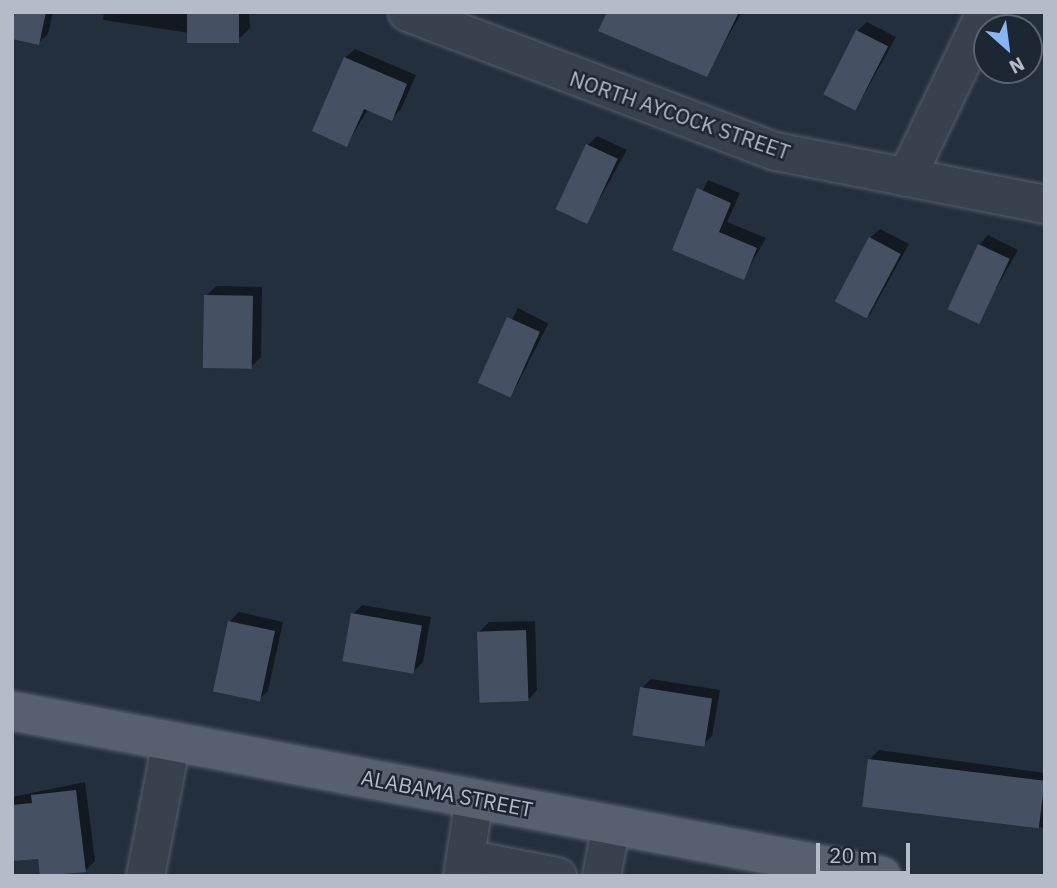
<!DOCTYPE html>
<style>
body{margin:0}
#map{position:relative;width:1057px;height:888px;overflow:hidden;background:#242f3e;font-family:"IBM Plex Sans",sans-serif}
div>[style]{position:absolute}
.shadow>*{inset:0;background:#0007;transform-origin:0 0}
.building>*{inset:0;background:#455162;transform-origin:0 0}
.roads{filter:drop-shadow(0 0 2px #565f6c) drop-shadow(0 0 2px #565f6c)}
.minor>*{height:37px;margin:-18.5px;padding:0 18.5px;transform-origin:18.5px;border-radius:18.5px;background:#38414e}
.major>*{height:38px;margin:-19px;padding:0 19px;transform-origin:19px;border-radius:19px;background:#56606e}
span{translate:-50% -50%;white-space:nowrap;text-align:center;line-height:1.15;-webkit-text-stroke:5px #1d2633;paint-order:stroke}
.street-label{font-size:21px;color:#b4bcc9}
.frame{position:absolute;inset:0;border:14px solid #b4bcc9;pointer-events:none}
.north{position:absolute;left:973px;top:14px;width:70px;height:70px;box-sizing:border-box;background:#1d2633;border:2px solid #59626f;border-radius:50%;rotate:152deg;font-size:19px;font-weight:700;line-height:28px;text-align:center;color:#b4bcc9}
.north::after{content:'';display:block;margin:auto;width:24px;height:32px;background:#8ab4f8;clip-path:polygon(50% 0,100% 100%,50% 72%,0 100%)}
.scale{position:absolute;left:816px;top:843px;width:94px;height:32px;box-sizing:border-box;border:4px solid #b4bcc9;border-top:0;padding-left:9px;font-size:21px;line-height:24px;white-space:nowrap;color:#b4bcc9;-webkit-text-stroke:5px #1d2633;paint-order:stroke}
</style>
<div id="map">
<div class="shadow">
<div style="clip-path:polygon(12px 12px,53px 12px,48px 34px,38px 43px)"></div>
<div style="clip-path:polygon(104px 12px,249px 12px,250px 28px,241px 37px,190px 33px,103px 20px)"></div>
<div style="clip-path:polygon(609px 12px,742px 12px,706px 75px)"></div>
<div style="clip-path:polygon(867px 22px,896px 37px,856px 109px,857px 31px)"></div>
<div style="clip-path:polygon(355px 49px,416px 75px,401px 109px,391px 119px,368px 109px,347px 145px,345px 58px)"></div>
<div style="clip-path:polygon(597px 136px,627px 150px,586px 223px,588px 145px)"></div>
<div style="clip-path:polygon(708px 180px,740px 193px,727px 222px,766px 238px,743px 278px,674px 249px)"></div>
<div style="clip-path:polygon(880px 229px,909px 244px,869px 316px,870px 238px)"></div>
<div style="clip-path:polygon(988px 235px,1018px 250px,977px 322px,979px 245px)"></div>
<div style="clip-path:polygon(216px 286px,262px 287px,261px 357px,252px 366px,206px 296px)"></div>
<div style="left:518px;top:308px;width:34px;height:82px;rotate:27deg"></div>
<div style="clip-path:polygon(362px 605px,431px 617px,423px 662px,414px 671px,353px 614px)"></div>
<div style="clip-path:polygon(239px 612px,283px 622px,268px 691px,258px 700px,229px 622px)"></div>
<div style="clip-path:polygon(535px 621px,537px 690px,528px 700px,479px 632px,489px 622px)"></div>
<div style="clip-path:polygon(651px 679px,720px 690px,712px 736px,703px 745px,642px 688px)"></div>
<div style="clip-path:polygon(879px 750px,1045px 773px,1045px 829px,870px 759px)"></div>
<div style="clip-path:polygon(85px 782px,95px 861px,85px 871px,42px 876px,40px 857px,12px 859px,12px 797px)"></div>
</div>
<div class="building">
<div style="clip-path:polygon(12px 12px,46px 12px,39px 45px,12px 39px)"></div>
<div style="left:187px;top:12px;width:52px;height:31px"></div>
<div style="clip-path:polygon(607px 12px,739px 12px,707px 77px,598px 31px)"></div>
<div style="left:856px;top:30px;width:36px;height:72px;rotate:27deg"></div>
<div style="clip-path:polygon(344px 57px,407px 84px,392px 121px,364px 109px,347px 147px,312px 131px)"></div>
<div style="left:586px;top:144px;width:35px;height:72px;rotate:25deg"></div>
<div style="clip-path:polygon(697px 188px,731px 203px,719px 232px,757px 248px,744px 280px,672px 250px)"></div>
<div style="left:869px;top:237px;width:36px;height:73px;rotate:28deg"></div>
<div style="left:978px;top:244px;width:35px;height:72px;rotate:25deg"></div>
<div style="left:204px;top:295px;width:49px;height:73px;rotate:1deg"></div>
<div style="left:507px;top:317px;width:36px;height:72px;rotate:24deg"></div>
<div style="left:351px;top:613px;width:72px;height:49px;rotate:10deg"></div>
<div style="left:228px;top:621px;width:48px;height:72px;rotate:12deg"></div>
<div style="left:526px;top:630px;width:71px;height:49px;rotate:88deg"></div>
<div style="left:640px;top:687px;width:73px;height:49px;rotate:9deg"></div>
<div style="left:868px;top:759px;width:178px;height:48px;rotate:7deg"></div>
<div style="clip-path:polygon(76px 790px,86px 872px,40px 876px,38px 859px,12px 861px,12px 805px,32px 803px,31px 795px)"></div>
</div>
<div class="roads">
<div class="minor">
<div style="left:407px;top:12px;width:393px;rotate:20.7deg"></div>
<div style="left:775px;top:151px;width:275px;rotate:11.1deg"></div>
<div style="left:906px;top:177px;width:183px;rotate:-64.4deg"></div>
<div style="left:465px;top:858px;width:94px;rotate:11.1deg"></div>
<div style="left:145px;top:876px;width:137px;rotate:-79.1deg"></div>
<div style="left:462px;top:876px;width:79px;rotate:-81.3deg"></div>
<div style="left:601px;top:876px;width:53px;rotate:-79.1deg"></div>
</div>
<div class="major">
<div style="left:12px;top:711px;width:885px;rotate:10.75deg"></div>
</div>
</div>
<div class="street-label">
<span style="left:680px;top:115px;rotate:19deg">NORTH AYCOCK STREET</span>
<span style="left:447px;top:793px;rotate:11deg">ALABAMA STREET</span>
</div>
<div class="frame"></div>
<div class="north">N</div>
<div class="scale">20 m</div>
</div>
